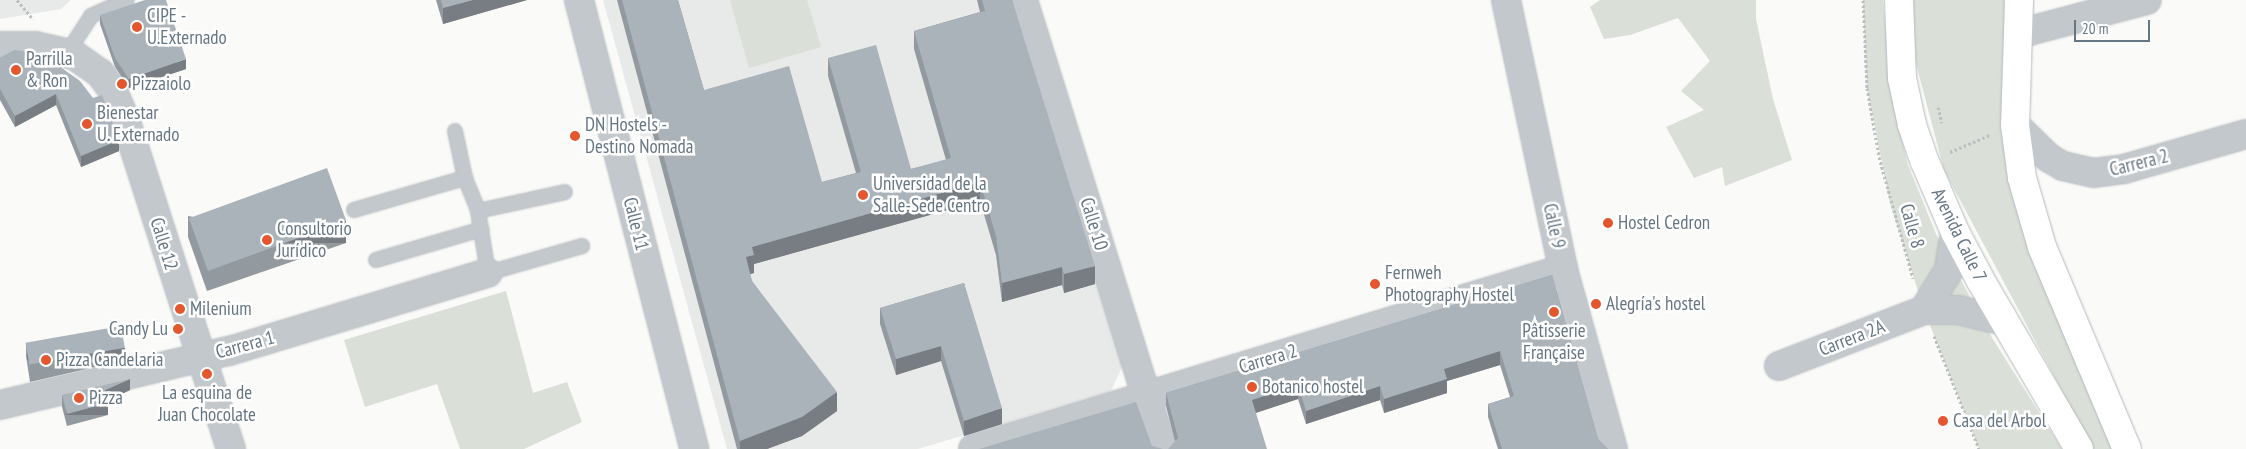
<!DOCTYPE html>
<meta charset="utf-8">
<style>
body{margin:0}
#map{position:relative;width:2246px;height:449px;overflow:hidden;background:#fafaf8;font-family:"PT Sans Narrow",sans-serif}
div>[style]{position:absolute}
.built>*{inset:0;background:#e8e9e9}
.green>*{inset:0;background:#dadfd7}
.path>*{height:3px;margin-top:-1.5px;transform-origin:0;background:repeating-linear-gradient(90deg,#bbbfc2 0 2.5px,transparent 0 5px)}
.roads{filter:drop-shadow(0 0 1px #b3babf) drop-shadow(0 0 1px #b3babf)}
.lane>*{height:14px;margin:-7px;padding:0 7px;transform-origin:7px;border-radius:7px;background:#c3c8cc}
.street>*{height:28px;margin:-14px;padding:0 14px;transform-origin:14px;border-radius:14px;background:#c3c8cc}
.secondary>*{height:28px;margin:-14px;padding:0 14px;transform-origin:14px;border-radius:14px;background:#fff}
.wall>*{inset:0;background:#929a9f}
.shaded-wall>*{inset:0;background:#777d82;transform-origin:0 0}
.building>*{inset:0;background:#aab3b9;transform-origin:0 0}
.dots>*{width:14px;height:14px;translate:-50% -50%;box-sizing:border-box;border:2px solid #fff;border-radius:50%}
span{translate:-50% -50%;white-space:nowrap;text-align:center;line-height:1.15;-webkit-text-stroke:5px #fff;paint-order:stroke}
.poi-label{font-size:19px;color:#657683}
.left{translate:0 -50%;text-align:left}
.right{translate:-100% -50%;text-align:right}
.street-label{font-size:19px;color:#657683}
.scale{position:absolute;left:2074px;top:20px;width:76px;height:22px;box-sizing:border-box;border:2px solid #657683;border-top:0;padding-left:6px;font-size:15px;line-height:18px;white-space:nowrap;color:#657683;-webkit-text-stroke:4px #fff;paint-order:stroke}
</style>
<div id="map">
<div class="built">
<div style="clip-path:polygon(0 0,71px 0,61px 9px,0 19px)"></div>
<div style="clip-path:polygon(603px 0,1013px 0,1095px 284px,1123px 365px,1111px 391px,918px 449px,727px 449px)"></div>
</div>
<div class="green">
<div style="clip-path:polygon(730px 0,807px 0,821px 47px,749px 68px)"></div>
<div style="clip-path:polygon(1600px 0,1756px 0,1756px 19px,1773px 99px,1792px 160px,1725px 186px,1722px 167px,1694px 178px,1666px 127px,1704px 110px,1681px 91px,1710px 61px,1678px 18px,1630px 35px,1604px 39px,1590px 7px)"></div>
<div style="clip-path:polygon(1863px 0,1883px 0,1892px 97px,1908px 165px,1936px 234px,1991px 336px,2062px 449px,1979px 449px,1924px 310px,1890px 203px,1867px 88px)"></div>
<div style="clip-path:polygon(1912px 0,2008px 0,2005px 111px,2114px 449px,2088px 449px,2071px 408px,1944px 170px,1914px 56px)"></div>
<div style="clip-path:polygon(506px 291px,533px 393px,567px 382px,582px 422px,524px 449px,460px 449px,437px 384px,365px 407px,344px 340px)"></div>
</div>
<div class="path">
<div style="left:17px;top:0;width:25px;rotate:50deg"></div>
<div style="left:1863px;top:0;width:88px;rotate:87.4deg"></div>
<div style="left:1867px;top:88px;width:70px;rotate:80.1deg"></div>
<div style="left:1879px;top:157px;width:126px;rotate:74.3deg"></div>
<div style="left:1938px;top:107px;width:16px;rotate:76deg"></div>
<div style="left:1950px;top:152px;width:43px;rotate:-23deg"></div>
<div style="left:1934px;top:336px;width:122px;rotate:68.3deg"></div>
</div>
<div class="roads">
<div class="lane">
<div style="left:74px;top:55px;width:11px;rotate:-95deg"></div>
<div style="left:73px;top:44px;width:33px;rotate:-57deg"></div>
<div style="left:91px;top:16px;width:39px;rotate:-24deg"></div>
<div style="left:455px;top:131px;width:48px;rotate:78deg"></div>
<div style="left:465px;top:178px;width:35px;rotate:68deg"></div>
<div style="left:478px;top:211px;width:63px;rotate:80.8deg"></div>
<div style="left:488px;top:273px;width:98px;rotate:-16deg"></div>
<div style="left:354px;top:210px;width:116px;rotate:-16.1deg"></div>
<div style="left:478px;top:211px;width:89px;rotate:-12.3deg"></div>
<div style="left:376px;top:260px;width:110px;rotate:-16.3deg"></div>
</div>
<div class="street">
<div style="left:579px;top:0;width:463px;rotate:75.6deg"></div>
<div style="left:1023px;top:0;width:470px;rotate:72.7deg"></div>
<div style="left:1506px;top:0;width:275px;rotate:78deg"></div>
<div style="left:1563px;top:269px;width:187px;rotate:74.5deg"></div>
<div style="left:2018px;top:34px;width:133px;rotate:-14.8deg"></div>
<div style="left:0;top:46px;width:35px"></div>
<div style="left:35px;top:46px;width:40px;rotate:13deg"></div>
<div style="left:74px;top:55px;width:32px;rotate:35deg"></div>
<div style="left:100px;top:73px;width:22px;rotate:54deg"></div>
<div style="left:113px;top:91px;width:34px;rotate:67deg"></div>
<div style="left:126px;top:122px;width:343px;rotate:72.2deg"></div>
<div style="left:2015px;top:125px;width:47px;rotate:44.1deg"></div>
<div style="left:2049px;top:158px;width:16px;rotate:30deg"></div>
<div style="left:2063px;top:166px;width:31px;rotate:13deg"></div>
<div style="left:2093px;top:173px;width:31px;rotate:-7deg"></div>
<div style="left:2124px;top:169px;width:127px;rotate:-16deg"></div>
<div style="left:1924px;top:310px;width:47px;rotate:-58deg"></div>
<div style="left:1949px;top:270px;width:38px;rotate:-81deg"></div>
<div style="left:1779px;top:366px;width:155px;rotate:-21.1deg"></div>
<div style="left:1924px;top:310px;width:34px"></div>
<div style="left:1958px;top:310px;width:47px;rotate:13.4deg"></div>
<div style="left:0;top:405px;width:235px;rotate:-13.3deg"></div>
<div style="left:229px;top:351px;width:270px;rotate:-16.8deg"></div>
<div style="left:973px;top:449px;width:617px;rotate:-16.97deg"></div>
</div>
<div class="secondary">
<div style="left:1899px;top:0;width:78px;rotate:87.8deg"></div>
<div style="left:1902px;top:78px;width:48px;rotate:78deg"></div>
<div style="left:1912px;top:125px;width:39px;rotate:71deg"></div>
<div style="left:1925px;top:162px;width:76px;rotate:66.8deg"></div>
<div style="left:1955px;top:232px;width:55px;rotate:62deg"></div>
<div style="left:1981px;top:281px;width:194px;rotate:59.7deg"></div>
<div style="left:2019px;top:0;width:125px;rotate:91.8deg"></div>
<div style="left:2015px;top:125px;width:53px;rotate:82.5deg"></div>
<div style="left:2022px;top:178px;width:72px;rotate:73.8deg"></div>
<div style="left:2042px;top:247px;width:219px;rotate:67.2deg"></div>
</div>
</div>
<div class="wall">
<div style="clip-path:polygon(436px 0,527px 0,443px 24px)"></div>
<div style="clip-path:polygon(617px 0,678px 0,704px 90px,822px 182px,856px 173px,828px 76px,828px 58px,911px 169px,946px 160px,914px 49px,914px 31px,980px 12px,977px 0,1012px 0,1095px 284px,1064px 293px,1062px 285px,1002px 302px,996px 255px,980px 201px,754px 264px,754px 273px,750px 274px,752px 281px,837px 411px,802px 436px,767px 449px,737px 449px)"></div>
<div style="clip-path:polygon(100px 15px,186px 69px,129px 88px,115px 67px,100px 24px)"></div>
<div style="clip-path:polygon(15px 50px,119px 151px,81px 167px,56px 105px,15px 127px,0 100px,0 58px)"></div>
<div style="clip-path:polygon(188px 216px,346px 243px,207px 291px,188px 237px)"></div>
<div style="clip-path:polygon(1552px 275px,1598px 439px,1608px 449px,1498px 449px,1488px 417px,1488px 404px,1510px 397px,1500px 365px,1447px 381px,1447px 393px,1384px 413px,1380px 400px,1306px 424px,1298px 399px,1256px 413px,1175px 441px,1166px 406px,1166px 393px)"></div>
<div style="clip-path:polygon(964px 283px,1002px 424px,964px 436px,941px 361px,896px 375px,880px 324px,880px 308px)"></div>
<div style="clip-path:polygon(26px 345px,125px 360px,30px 382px,26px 356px)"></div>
<div style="clip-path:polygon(130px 390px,107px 401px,108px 415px,67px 426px,62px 407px,62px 395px)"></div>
</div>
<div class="shaded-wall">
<div style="clip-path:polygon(473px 0,527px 0,443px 24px,443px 8px)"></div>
<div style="clip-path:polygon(186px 59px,186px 69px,129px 88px,129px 79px)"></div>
<div style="clip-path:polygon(56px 94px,56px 105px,15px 127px,15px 116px)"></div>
<div style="clip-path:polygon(119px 140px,119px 151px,81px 167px,81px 156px)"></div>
<div style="clip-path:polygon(980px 182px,980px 201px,754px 264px,754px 273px,746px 275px,746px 257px,752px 247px)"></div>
<div style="left:346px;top:221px;width:22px;height:147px;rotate:90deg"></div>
<div style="clip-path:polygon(1095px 266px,1095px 284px,1064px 293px,1064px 274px)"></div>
<div style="clip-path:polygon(1062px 267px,1062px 285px,1002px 302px,1002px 283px)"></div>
<div style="clip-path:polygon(941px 346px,941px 361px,896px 375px,896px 359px)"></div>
<div style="left:125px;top:348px;width:12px;height:98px;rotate:90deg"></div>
<div style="clip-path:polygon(1500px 351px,1500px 365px,1447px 381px,1447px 393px,1384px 413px,1384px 399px,1444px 369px)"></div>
<div style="clip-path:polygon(130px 379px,130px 390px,105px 402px,105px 390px)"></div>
<div style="clip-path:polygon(1298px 385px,1298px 399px,1252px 414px,1252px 400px)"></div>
<div style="clip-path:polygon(1380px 386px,1380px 400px,1306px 424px,1306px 411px)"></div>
<div style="clip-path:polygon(837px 392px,837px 411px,802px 436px,767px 449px,740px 449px,740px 441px)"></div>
<div style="left:108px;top:403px;width:12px;height:42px;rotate:90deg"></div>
<div style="clip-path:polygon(1002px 408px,1002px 424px,964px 436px,964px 421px)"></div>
</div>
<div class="building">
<div style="clip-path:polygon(145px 0,166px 0,186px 59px,129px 79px,115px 58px,100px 15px)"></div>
<div style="clip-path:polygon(441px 0,473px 0,443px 8px)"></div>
<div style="clip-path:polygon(622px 0,678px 0,704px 90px,789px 66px,822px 182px,861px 172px,828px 58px,876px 45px,911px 169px,951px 158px,914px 31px,985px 11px,982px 0,1012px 0,1095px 266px,1064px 274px,1062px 267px,1002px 283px,996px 236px,980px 182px,752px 247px,754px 255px,746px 257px,752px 281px,837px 392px,802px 417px,740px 441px)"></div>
<div style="clip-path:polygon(15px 50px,42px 54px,80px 81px,93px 98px,102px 95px,119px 140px,81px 156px,56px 94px,15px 116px,0 89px,0 58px)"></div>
<div style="left:327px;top:168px;width:56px;height:147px;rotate:70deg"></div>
<div style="clip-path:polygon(1552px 275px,1598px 439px,1608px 449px,1502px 449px,1488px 404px,1514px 396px,1500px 351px,1444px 369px,1447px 379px,1384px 399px,1380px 386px,1306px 411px,1298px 385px,1252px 400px,1267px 449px,1168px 449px,1178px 438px,1166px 393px)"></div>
<div style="clip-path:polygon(964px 283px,1002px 408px,964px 421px,941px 346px,896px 359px,880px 308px)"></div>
<div style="left:121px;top:326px;width:22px;height:97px;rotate:80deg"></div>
<div style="clip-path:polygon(130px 379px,105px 390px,108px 403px,67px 414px,62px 395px)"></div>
<div style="clip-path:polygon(1136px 402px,1152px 446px,1163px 449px,979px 449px)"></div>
</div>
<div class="dots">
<div style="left:137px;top:27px;background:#e4572e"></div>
<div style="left:16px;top:70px;background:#e4572e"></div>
<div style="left:122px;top:84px;background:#e4572e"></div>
<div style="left:87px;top:124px;background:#e4572e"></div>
<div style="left:575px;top:136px;background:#e4572e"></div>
<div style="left:863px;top:195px;background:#e4572e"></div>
<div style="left:1608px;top:223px;background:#e4572e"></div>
<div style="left:267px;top:240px;background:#e4572e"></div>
<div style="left:1375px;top:284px;background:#e4572e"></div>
<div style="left:1596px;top:304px;background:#e4572e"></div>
<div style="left:180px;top:309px;background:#e4572e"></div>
<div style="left:1554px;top:312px;background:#e4572e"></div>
<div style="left:178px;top:329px;background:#e4572e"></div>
<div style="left:46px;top:360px;background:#e4572e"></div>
<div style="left:207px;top:374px;background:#e4572e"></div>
<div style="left:1252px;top:387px;background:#e4572e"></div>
<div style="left:79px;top:398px;background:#e4572e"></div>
<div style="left:1943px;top:421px;background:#e4572e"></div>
</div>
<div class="poi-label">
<span class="left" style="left:147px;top:27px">CIPE -<br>U.Externado</span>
<span class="left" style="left:26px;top:70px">Parrilla<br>&amp; Ron</span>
<span class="left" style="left:132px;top:84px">Pizzaiolo</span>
<span class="left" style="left:97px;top:124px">Bienestar<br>U. Externado</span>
<span class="left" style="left:585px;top:136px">DN Hostels -<br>Destino Nomada</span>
<span class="left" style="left:873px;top:195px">Universidad de la<br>Salle-Sede Centro</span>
<span class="left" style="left:1618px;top:223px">Hostel Cedron</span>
<span class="left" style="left:277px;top:240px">Consultorio<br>Jurídico</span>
<span class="left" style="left:1385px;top:284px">Fernweh<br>Photography Hostel</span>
<span class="left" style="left:1606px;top:304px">Alegría's hostel</span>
<span class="left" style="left:190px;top:309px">Milenium</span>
<span class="right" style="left:168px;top:329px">Candy Lu</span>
<span style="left:1554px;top:342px">Pâtisserie<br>Française</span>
<span class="left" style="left:56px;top:360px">Pizza Candelaria</span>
<span class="left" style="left:1262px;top:387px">Botanico hostel</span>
<span style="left:207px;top:404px">La esquina de<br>Juan Chocolate</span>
<span class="left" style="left:89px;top:398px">Pizza</span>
<span class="left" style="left:1953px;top:421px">Casa del Arbol</span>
</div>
<div class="street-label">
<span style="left:2139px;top:163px;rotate:-14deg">Carrera 2</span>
<span style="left:636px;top:224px;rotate:76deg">Calle 11</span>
<span style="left:1094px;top:224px;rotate:73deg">Calle 10</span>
<span style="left:1554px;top:226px;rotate:78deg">Calle 9</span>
<span style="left:1912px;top:226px;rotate:74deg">Calle 8</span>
<span style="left:1959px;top:235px;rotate:64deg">Avenida Calle 7</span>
<span style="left:164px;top:244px;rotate:73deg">Calle 12</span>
<span style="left:1852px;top:338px;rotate:-21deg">Carrera 2A</span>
<span style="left:245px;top:345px;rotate:-15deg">Carrera 1</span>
<span style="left:1268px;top:359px;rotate:-17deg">Carrera 2</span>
</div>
<div class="scale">20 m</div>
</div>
